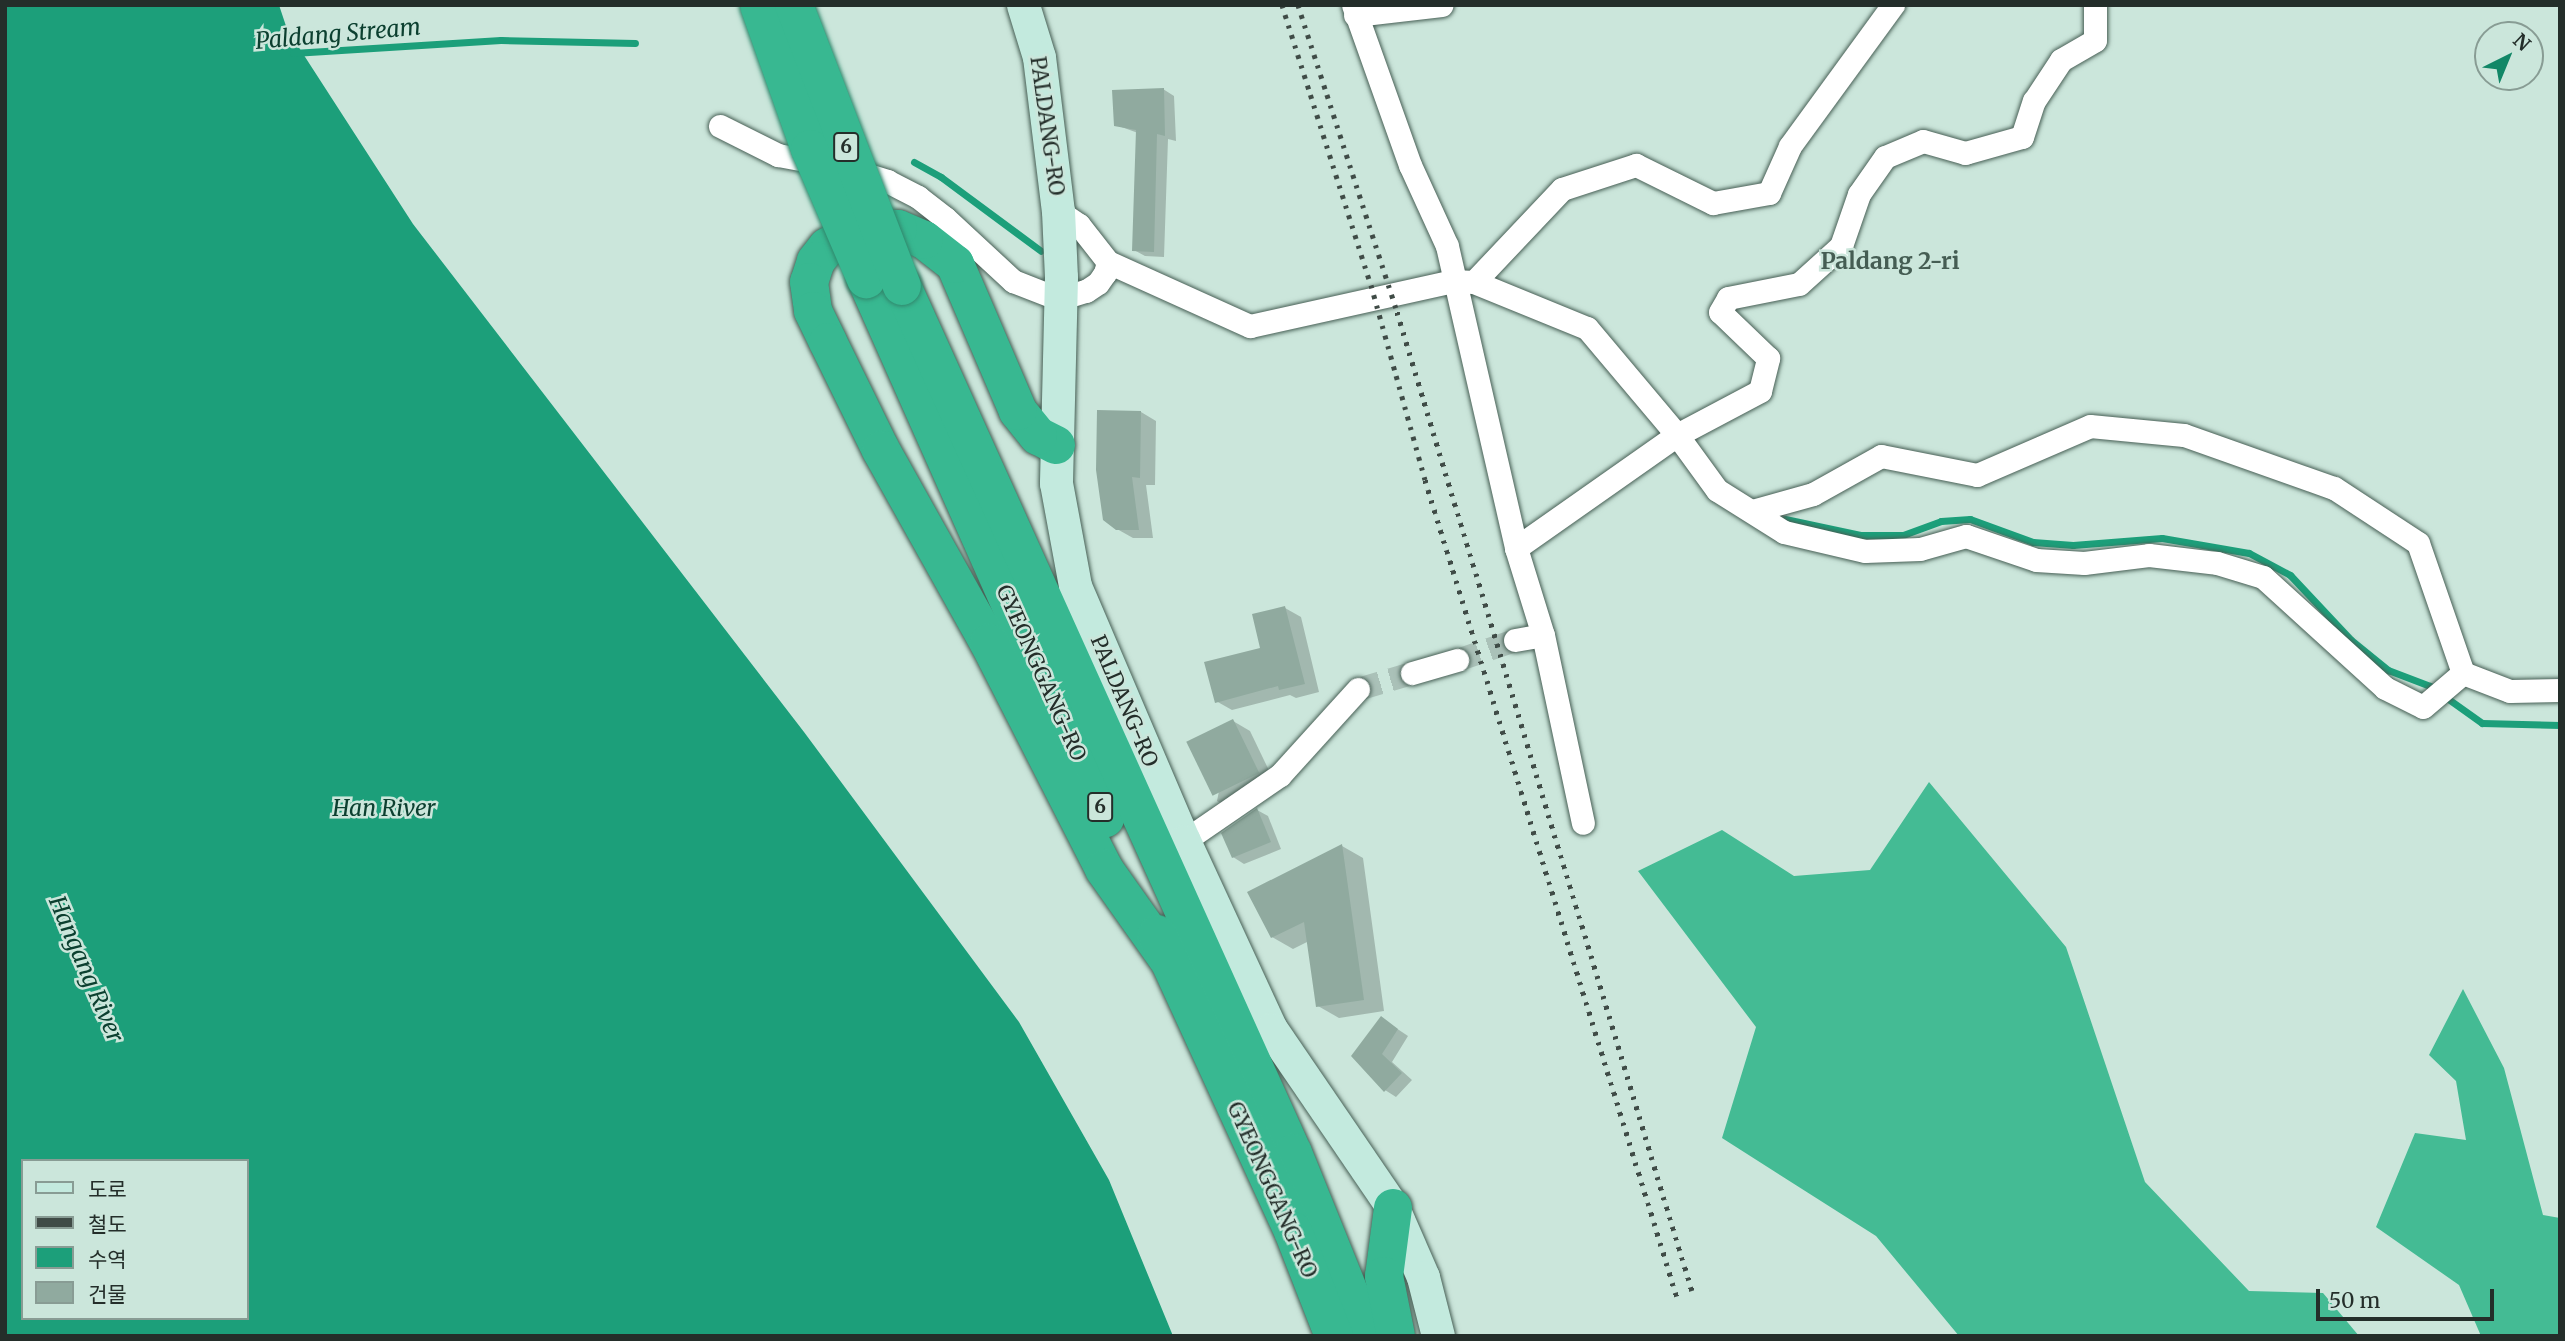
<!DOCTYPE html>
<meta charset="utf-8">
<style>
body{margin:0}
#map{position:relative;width:2565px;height:1341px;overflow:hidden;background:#cbe6db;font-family:Merriweather,"Noto Sans KR",serif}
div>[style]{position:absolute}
.forest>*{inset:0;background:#44bb94}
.water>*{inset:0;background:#1c9f7a}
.shadow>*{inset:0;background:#0003}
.stream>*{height:7px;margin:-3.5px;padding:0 3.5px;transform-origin:3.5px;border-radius:3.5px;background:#1c9f7a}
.building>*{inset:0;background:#90aa9f;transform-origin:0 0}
.street-tunnel>*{height:23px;margin-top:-11.5px;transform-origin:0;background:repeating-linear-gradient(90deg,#aac1b8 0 23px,transparent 0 34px)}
.roads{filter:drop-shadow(0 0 2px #475f55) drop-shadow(0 0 2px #475f55)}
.street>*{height:23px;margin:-11.5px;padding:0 11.5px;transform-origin:11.5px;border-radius:11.5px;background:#fff}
.secondary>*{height:33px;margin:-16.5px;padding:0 16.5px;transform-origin:16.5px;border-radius:16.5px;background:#c3eade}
.highway>*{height:38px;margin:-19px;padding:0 19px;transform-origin:19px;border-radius:19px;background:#38b891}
.rail>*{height:5px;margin-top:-2.5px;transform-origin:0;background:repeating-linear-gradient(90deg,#3f4b46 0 3.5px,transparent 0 10.5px)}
.bridges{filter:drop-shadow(0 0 2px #31886d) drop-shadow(0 0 2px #31886d)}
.highway-bridge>*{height:38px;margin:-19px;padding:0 19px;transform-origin:19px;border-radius:19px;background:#38b891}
span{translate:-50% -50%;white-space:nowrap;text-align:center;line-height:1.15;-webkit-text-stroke:5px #cbe6db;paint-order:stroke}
.shield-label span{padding:2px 5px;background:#cbe6db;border:2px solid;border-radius:5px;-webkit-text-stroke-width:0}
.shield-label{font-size:19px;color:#242e2a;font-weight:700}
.street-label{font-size:21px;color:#242e2a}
.water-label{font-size:23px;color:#0c4030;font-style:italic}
.neighbourhood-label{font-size:23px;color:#455d53;font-weight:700}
.frame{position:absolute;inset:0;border:7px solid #242e2a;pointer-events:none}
.legend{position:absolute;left:21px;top:1159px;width:228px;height:161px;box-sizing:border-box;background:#cbe6db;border:2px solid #889c94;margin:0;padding:9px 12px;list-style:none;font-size:21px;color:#242e2a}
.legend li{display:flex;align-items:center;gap:14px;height:35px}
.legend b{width:35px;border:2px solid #889c94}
.north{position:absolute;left:2474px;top:21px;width:70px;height:70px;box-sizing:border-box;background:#cbe6db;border:2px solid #889c94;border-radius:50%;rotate:43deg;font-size:19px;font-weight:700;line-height:28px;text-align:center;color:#242e2a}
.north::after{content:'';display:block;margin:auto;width:24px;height:32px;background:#128767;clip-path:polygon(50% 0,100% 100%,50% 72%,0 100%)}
.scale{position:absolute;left:2316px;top:1289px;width:178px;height:32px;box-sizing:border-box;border:4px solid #242e2a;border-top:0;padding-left:9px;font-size:21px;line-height:24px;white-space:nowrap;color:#242e2a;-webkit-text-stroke:5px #cbe6db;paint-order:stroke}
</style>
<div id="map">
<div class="forest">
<div style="clip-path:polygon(1929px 782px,2066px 947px,2145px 1182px,2249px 1291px,2323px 1293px,2359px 1336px,1959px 1336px,1876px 1236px,1722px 1138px,1756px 1027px,1638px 871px,1722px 830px,1794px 876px,1870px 870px)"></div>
<div style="clip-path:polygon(2463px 989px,2504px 1068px,2543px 1215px,2560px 1218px,2560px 1336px,2481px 1336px,2459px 1285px,2376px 1227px,2415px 1133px,2466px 1140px,2456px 1081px,2429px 1055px)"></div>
</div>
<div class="water">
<div style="clip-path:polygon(evenodd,5px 5px,279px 5px,287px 29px,413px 224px,804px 732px,1019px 1022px,1109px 1180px,1173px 1336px,5px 1336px,5px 5px,23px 1161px,247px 1161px,247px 1318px,23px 1318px,23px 1161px)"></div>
</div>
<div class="shadow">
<div style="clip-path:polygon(1163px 89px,1174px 96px,1176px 141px,1168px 139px,1164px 257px,1145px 256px,1134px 250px,1138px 133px,1116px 125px)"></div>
<div style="clip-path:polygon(1141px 412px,1156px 421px,1155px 485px,1146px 485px,1153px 538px,1133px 538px,1117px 529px)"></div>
<div style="clip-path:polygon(1285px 608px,1301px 617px,1319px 692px,1296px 698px,1290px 695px,1232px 710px,1216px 701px,1262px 649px)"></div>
<div style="clip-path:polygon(1233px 721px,1250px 731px,1275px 783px,1234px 811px,1217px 801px)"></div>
<div style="clip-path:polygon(1257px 810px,1268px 816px,1281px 849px,1244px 864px,1233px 857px)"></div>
<div style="clip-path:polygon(1342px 846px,1363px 858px,1384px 1011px,1339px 1018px,1318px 1006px,1309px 941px,1293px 949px,1272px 937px)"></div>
<div style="clip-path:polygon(1381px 1018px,1408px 1036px,1392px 1062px,1412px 1080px,1396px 1097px,1385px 1090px,1353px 1056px)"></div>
</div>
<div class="stream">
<div style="left:293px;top:53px;width:208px;rotate:-3.6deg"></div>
<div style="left:501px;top:40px;width:134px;rotate:1.3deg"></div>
<div style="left:914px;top:162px;width:31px;rotate:29deg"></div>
<div style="left:941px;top:177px;width:124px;rotate:36.5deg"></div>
<div style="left:1785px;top:519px;width:77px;rotate:12deg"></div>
<div style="left:1860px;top:535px;width:43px"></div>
<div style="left:1903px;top:535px;width:40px;rotate:-20.2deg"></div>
<div style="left:1941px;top:521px;width:29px;rotate:-4deg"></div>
<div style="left:1970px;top:519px;width:67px;rotate:20.1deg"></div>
<div style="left:2033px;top:542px;width:40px;rotate:4.3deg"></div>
<div style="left:2073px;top:545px;width:89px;rotate:-4.5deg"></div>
<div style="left:2162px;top:538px;width:88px;rotate:9.8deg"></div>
<div style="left:2249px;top:553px;width:47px;rotate:28.2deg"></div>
<div style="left:2290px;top:575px;width:89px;rotate:46.8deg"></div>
<div style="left:2351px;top:640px;width:48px;rotate:39deg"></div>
<div style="left:2388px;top:670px;width:45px;rotate:20.9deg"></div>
<div style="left:2430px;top:686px;width:64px;rotate:35.4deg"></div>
<div style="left:2482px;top:723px;width:78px;rotate:1.5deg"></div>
</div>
<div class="building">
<div style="clip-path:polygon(1164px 88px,1165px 136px,1157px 134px,1154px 252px,1132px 251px,1136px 130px,1114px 126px,1112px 90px)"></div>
<div style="clip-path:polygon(1097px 410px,1141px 411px,1140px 478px,1132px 477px,1139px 530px,1116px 530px,1103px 520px,1096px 470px)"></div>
<div style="clip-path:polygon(1285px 606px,1305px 684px,1279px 690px,1278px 686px,1215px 703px,1204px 662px,1260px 648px,1252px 614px)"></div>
<div style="left:1233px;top:719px;width:60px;height:52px;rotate:64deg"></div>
<div style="clip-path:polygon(1257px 808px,1271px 842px,1232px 858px,1221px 833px)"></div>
<div style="clip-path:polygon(1342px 844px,1364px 1000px,1316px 1007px,1304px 922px,1271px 938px,1247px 892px)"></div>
<div style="clip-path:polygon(1381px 1016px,1398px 1029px,1382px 1054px,1402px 1073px,1384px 1092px,1351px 1056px)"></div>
</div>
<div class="street-tunnel">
<div style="left:1457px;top:660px;width:61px;rotate:-19deg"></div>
<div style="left:1358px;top:689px;width:56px;rotate:-16.5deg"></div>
</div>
<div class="roads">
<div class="street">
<div style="left:1353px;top:5px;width:170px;rotate:70.4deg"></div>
<div style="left:1410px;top:165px;width:89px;rotate:65.4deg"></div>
<div style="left:1447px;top:246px;width:310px;rotate:77.1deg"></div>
<div style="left:1516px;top:548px;width:91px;rotate:72.8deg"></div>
<div style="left:1543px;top:635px;width:192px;rotate:78deg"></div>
<div style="left:1355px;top:15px;width:87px;rotate:-6.6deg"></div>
<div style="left:720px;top:126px;width:65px;rotate:26.6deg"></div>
<div style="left:778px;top:155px;width:44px;rotate:10.5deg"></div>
<div style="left:855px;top:171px;width:34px;rotate:17deg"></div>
<div style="left:887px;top:181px;width:35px;rotate:27deg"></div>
<div style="left:918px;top:197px;width:34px;rotate:38deg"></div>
<div style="left:945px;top:218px;width:93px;rotate:42.8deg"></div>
<div style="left:1013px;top:281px;width:49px;rotate:21.4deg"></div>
<div style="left:1059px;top:299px;width:28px;rotate:-17deg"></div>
<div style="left:1086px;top:291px;width:14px;rotate:-34deg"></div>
<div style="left:1098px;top:283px;width:12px;rotate:-55deg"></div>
<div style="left:1105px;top:273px;width:11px;rotate:-75deg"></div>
<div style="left:1108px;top:262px;width:47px;rotate:-128.1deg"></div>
<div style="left:1079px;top:225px;width:25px;rotate:-146deg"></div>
<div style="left:1108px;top:262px;width:156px;rotate:24.3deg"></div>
<div style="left:1250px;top:326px;width:208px;rotate:-12.5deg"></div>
<div style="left:1453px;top:281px;width:21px;rotate:3deg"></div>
<div style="left:1474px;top:282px;width:122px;rotate:22.2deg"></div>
<div style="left:1587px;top:328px;width:140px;rotate:49.9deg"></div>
<div style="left:1677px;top:435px;width:68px;rotate:54deg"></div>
<div style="left:1717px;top:490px;width:79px;rotate:32.1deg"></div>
<div style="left:1784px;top:532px;width:83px;rotate:13.2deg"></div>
<div style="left:1865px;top:551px;width:55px;rotate:-2.1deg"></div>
<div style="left:1920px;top:549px;width:48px;rotate:-15.8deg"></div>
<div style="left:1966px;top:536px;width:74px;rotate:18.9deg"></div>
<div style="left:2036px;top:560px;width:48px;rotate:3.6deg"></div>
<div style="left:2084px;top:563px;width:65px;rotate:-7deg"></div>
<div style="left:2149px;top:555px;width:68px;rotate:6.7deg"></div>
<div style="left:2217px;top:563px;width:48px;rotate:16.9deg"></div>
<div style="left:2263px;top:577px;width:165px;rotate:42.3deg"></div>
<div style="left:2385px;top:688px;width:42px;rotate:26.6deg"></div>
<div style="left:2423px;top:707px;width:52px;rotate:-40.4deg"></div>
<div style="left:1474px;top:282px;width:128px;rotate:-46.6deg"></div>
<div style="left:1562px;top:189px;width:78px;rotate:-18deg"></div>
<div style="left:1636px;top:165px;width:86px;rotate:26.3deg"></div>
<div style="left:1713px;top:203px;width:57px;rotate:-10.1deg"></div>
<div style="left:1769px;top:193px;width:51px;rotate:-65.9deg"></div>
<div style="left:1790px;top:146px;width:175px;rotate:-53.9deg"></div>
<div style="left:1752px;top:511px;width:63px;rotate:-15.6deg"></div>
<div style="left:1813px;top:494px;width:78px;rotate:-29.2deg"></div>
<div style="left:1881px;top:456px;width:98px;rotate:11.2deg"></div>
<div style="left:1977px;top:475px;width:123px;rotate:-23.4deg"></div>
<div style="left:2090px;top:426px;width:94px;rotate:5.5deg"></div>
<div style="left:2184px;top:435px;width:159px;rotate:19.5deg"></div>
<div style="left:2334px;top:488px;width:100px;rotate:33.2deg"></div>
<div style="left:2418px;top:543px;width:138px;rotate:70.9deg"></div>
<div style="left:1516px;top:548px;width:197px;rotate:-35.1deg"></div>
<div style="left:1677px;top:435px;width:94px;rotate:-27.9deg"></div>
<div style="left:1760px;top:391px;width:34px;rotate:-76deg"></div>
<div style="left:1768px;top:358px;width:66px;rotate:-136.2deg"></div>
<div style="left:1720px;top:312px;width:16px;rotate:-60deg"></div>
<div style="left:1728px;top:298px;width:72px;rotate:-11.2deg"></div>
<div style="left:1799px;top:284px;width:57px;rotate:-42.1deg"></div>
<div style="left:1841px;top:246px;width:55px;rotate:-70.9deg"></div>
<div style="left:1859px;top:194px;width:45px;rotate:-54.9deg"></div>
<div style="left:1885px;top:157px;width:41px;rotate:-22.8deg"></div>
<div style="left:1923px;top:141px;width:44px;rotate:15.9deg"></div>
<div style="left:1965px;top:153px;width:59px;rotate:-15.7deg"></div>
<div style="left:2022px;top:137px;width:38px;rotate:-72deg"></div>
<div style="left:2034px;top:101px;width:49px;rotate:-56.6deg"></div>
<div style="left:2061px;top:60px;width:39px;rotate:-30deg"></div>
<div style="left:2095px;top:40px;width:35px;rotate:-90deg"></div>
<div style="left:1515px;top:640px;width:28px;rotate:-10deg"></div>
<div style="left:1412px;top:673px;width:47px;rotate:-16.1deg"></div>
<div style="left:2463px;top:673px;width:50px;rotate:21deg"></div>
<div style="left:2510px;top:691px;width:50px;rotate:-1.1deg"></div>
<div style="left:1184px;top:841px;width:116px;rotate:-34.5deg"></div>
<div style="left:1280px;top:775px;width:116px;rotate:-47.8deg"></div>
</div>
<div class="secondary">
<div style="left:1023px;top:5px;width:54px;rotate:72.9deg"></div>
<div style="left:1039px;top:57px;width:155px;rotate:83deg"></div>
<div style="left:1058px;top:211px;width:66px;rotate:87.4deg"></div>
<div style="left:1061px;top:277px;width:206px;rotate:91.4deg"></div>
<div style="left:1056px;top:483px;width:105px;rotate:79.5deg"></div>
<div style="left:1075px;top:586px;width:277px;rotate:66.9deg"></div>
<div style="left:1184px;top:841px;width:207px;rotate:65.2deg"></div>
<div style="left:1271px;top:1029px;width:217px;rotate:55.7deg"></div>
<div style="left:1393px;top:1208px;width:75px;rotate:66.5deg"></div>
<div style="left:1423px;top:1277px;width:61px;rotate:75.7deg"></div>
</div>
<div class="highway">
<div style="left:866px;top:279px;width:590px;rotate:66.09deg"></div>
<div style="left:902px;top:286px;width:951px;rotate:65.73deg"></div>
<div style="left:1293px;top:1153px;width:197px;rotate:68deg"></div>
<div style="left:1056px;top:445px;width:20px;rotate:-153deg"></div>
<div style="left:1038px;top:436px;width:32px;rotate:-129deg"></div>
<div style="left:1018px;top:411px;width:160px;rotate:-113.2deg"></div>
<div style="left:955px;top:264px;width:39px;rotate:-142deg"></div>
<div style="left:924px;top:240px;width:28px;rotate:-157deg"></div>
<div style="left:898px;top:229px;width:37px;rotate:180deg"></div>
<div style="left:861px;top:229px;width:38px;rotate:152deg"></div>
<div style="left:827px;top:247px;width:18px;rotate:128deg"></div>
<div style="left:816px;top:261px;width:22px;rotate:108deg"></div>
<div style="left:809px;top:282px;width:29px;rotate:82deg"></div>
<div style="left:813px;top:311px;width:34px;rotate:64deg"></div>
<div style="left:828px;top:342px;width:120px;rotate:63.9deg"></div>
<div style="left:881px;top:450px;width:221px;rotate:60.8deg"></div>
<div style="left:989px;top:643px;width:254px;rotate:63deg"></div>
<div style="left:1104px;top:869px;width:109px;rotate:54.7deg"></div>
<div style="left:1157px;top:934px;width:327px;rotate:65.4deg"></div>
<div style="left:1293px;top:1231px;width:113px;rotate:68.7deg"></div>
<div style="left:1393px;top:1208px;width:69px;rotate:97.5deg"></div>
<div style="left:1384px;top:1276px;width:61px;rotate:78.7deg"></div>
</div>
</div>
<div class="rail">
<div style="left:1282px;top:5px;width:294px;rotate:72.4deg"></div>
<div style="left:1371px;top:285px;width:202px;rotate:74.5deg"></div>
<div style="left:1425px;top:480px;width:859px;rotate:72.87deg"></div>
<div style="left:1298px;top:5px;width:323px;rotate:72.1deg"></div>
<div style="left:1397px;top:312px;width:1027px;rotate:73.24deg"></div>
</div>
<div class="bridges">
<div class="highway-bridge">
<div style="left:759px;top:5px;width:153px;rotate:70.5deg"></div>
<div style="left:810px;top:149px;width:142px;rotate:66.7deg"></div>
<div style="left:794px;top:5px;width:301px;rotate:69deg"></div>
</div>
</div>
<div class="shield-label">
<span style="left:846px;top:147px">6</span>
<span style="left:1100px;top:807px">6</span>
</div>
<div class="street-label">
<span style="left:1047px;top:126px;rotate:82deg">PALDANG-RO</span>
<span style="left:1041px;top:673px;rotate:66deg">GYEONGGANG-RO</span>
<span style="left:1124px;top:701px;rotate:67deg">PALDANG-RO</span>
<span style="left:1272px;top:1190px;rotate:66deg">GYEONGGANG-RO</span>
</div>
<div class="water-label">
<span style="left:338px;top:34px;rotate:-5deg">Paldang Stream</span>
<span style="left:384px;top:808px">Han River</span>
<span style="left:86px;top:969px;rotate:67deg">Hangang River</span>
</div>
<div class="neighbourhood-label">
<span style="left:1890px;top:261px">Paldang 2-ri</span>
</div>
<div class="frame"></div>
<ul class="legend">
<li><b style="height:9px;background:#c3eade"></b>도로</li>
<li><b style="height:9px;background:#3f4b46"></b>철도</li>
<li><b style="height:19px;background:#1c9f7a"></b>수역</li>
<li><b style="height:19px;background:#90aa9f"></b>건물</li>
</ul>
<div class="north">N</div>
<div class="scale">50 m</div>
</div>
